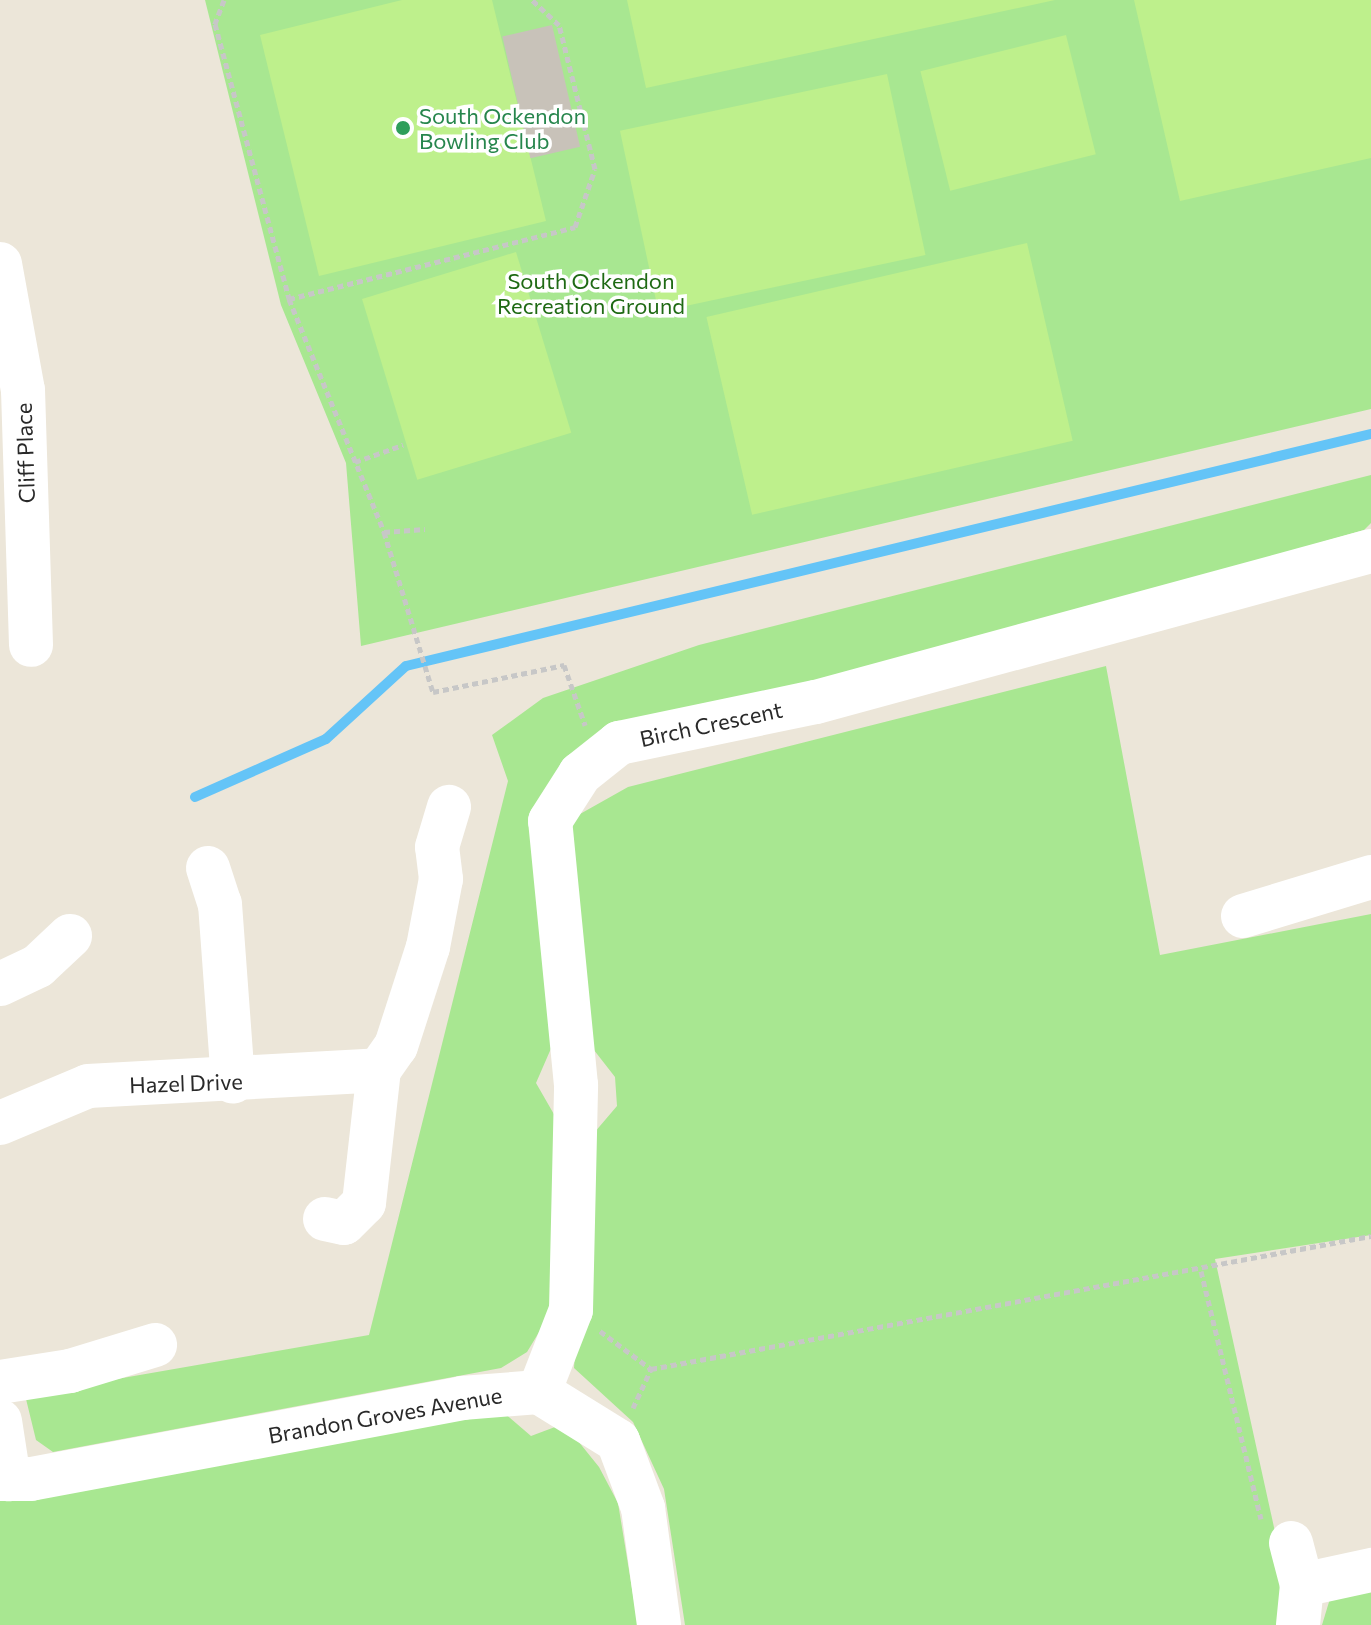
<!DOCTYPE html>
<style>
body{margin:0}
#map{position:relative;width:1371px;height:1625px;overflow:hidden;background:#ece6d9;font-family:Commissioner,sans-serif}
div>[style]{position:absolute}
.green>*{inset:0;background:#a8e791}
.pitch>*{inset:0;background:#bef08c;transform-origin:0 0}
.stream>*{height:10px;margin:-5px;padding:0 5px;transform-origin:5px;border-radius:5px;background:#64c4f7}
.building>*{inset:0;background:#c8c2b9;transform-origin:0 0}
.path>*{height:5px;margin-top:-2.5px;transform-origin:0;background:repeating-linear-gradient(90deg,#c7c7c7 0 6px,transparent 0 10px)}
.minor>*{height:44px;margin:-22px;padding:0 22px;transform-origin:22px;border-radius:22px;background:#fff}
.dots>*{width:22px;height:22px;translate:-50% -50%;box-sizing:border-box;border:4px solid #fff;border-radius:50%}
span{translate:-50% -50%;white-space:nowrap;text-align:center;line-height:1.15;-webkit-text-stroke:7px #fff;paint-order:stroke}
.leisure-label{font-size:22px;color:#27864d}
.left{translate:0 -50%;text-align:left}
.park-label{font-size:22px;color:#1f6a14}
.street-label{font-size:22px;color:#292929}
</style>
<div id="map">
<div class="green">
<div style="clip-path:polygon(205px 0,1371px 0,1371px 409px,361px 646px,346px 463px,281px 305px)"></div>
<div style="clip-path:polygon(1371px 475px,1371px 523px,1364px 530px,568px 759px,556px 1037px,536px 1083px,559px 1123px,550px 1314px,527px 1352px,501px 1368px,53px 1452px,36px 1440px,25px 1395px,369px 1335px,508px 781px,492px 735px,543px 698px,699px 645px)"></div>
<div style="clip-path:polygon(1106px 666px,1160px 955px,1371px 914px,1371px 1235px,1215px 1259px,1290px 1600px,1282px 1625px,685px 1625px,664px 1489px,633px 1422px,574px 1368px,588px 1140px,617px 1106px,615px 1077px,583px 1036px,564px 823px,628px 787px)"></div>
<div style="clip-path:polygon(496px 1406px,531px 1436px,555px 1427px,574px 1436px,599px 1467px,618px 1503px,638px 1625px,0 1625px,0 1488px)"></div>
<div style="clip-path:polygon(1371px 1584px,1371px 1625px,1322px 1625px,1332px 1592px)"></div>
</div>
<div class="pitch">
<div style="clip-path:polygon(402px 0,492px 0,546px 221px,319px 276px,260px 35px)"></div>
<div style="clip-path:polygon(627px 0,1055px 0,646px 88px)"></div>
<div style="clip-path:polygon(1134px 0,1371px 0,1371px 158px,1180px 201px)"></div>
<div style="left:1066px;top:35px;width:123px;height:150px;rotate:76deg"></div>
<div style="left:887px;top:74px;width:185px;height:273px;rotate:78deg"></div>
<div style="left:1027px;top:243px;width:203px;height:329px;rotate:77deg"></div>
<div style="left:516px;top:252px;width:189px;height:161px;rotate:73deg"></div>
</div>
<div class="stream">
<div style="left:195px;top:797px;width:143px;rotate:-23.9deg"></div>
<div style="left:326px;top:739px;width:108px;rotate:-42.4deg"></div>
<div style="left:406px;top:666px;width:992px;rotate:-13.52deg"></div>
</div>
<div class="building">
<div style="left:552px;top:25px;width:125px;height:51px;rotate:77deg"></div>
</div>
<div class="path">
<div style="left:224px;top:0;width:26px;rotate:111deg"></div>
<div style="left:215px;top:24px;width:285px;rotate:74.9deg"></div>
<div style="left:289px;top:299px;width:295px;rotate:-14.1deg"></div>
<div style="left:575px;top:227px;width:61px;rotate:-71deg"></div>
<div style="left:595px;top:169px;width:148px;rotate:-104deg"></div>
<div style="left:559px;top:25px;width:37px;rotate:-137deg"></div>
<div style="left:289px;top:299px;width:252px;rotate:67.8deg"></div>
<div style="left:384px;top:532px;width:167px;rotate:73deg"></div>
<div style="left:433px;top:692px;width:134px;rotate:-11.6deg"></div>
<div style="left:564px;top:665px;width:64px;rotate:70.7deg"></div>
<div style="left:355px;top:462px;width:51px;rotate:-19.5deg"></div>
<div style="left:384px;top:532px;width:41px;rotate:-4.2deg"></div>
<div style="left:1201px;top:1271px;width:255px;rotate:76.4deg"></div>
<div style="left:600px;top:1331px;width:64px;rotate:36.7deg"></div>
<div style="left:651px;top:1369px;width:732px;rotate:-10.47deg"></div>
<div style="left:633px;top:1408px;width:43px;rotate:-65.2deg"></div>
</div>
<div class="minor">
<div style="left:0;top:264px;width:128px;rotate:79.7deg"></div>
<div style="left:23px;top:390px;width:255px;rotate:88.2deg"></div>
<div style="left:208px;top:868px;width:38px;rotate:72deg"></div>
<div style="left:220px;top:904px;width:178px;rotate:85.8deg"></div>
<div style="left:1243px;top:916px;width:134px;rotate:-16.9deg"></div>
<div style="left:0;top:984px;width:42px;rotate:-25.3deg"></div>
<div style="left:38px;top:966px;width:44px;rotate:-43.2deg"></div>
<div style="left:0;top:1123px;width:95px;rotate:-22.8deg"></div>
<div style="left:88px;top:1086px;width:291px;rotate:-3.1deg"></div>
<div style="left:325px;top:1219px;width:19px;rotate:12deg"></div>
<div style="left:344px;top:1223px;width:28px;rotate:-45deg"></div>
<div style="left:364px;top:1203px;width:134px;rotate:-83.6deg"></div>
<div style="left:379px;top:1070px;width:29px;rotate:-55deg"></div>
<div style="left:396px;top:1046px;width:104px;rotate:-72.1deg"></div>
<div style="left:428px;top:947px;width:69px;rotate:-79.2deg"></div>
<div style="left:441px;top:879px;width:32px;rotate:-97deg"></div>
<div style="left:437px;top:847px;width:42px;rotate:-73.3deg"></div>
<div style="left:0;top:1382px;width:71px;rotate:-8.9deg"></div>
<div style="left:70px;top:1371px;width:89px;rotate:-17deg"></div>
<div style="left:539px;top:1392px;width:88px;rotate:-68.7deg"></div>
<div style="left:571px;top:1310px;width:225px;rotate:-88.7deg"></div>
<div style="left:576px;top:1085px;width:265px;rotate:-95.6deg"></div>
<div style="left:550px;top:821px;width:56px;rotate:-57.4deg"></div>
<div style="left:580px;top:774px;width:50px;rotate:-38.5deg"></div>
<div style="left:619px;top:743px;width:201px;rotate:-11.8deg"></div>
<div style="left:816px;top:702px;width:575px;rotate:-15.22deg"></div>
<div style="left:0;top:1421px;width:59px;rotate:81.2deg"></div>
<div style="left:0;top:1479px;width:31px"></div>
<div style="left:31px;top:1479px;width:439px;rotate:-10.6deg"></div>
<div style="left:462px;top:1398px;width:77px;rotate:-4.5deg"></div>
<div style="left:539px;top:1392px;width:93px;rotate:31.8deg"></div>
<div style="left:618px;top:1441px;width:72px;rotate:69.5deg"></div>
<div style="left:643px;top:1508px;width:118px;rotate:82.2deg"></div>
<div style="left:1291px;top:1543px;width:43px;rotate:75.3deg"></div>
<div style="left:1298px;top:1625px;width:40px;rotate:-84.3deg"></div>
<div style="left:1302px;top:1585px;width:71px;rotate:-12.3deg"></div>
</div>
<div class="dots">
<div style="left:403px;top:128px;background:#2e9e5b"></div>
</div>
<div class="leisure-label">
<span class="left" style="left:419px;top:128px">South Ockendon<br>Bowling Club</span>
</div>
<div class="park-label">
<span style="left:591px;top:293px">South Ockendon<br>Recreation Ground</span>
</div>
<div class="street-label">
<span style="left:25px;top:453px;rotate:-92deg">Cliff Place</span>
<span style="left:711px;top:724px;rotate:-12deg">Birch Crescent</span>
<span style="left:186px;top:1083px;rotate:-2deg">Hazel Drive</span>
<span style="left:385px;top:1415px;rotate:-10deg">Brandon Groves Avenue</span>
</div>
</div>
